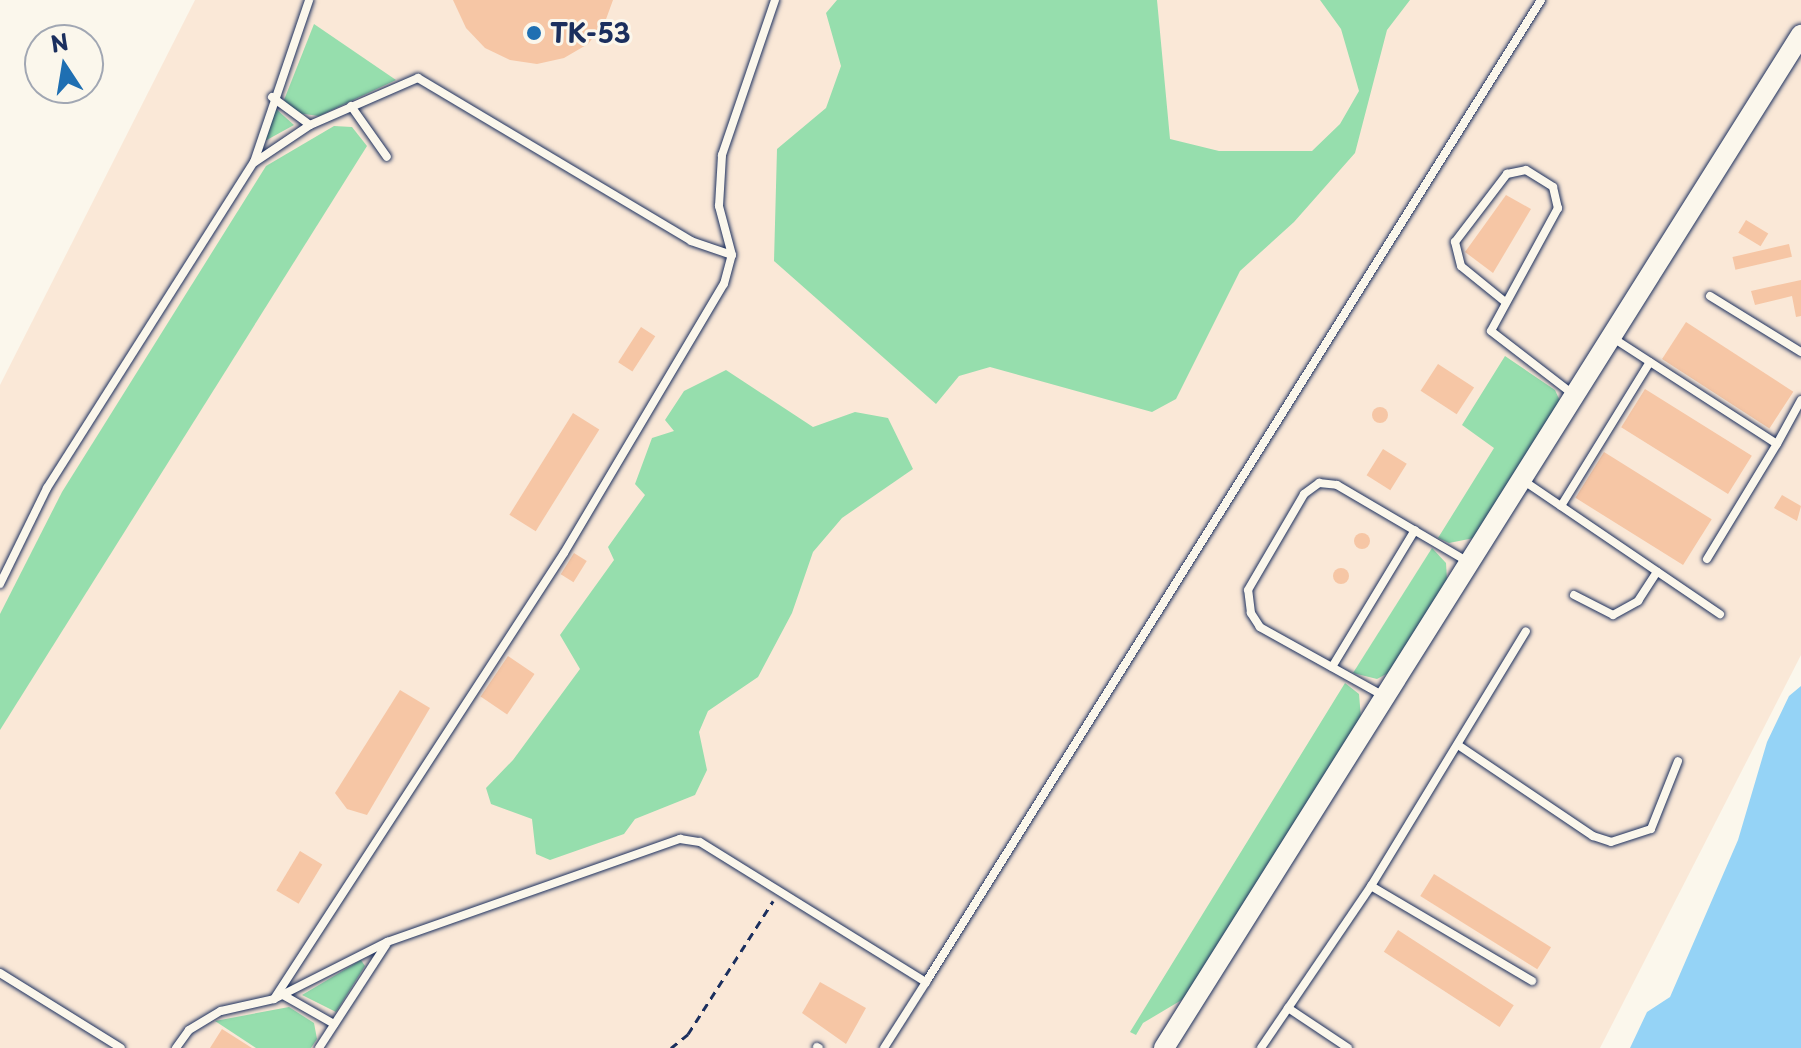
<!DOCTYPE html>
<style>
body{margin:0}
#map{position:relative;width:1801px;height:1048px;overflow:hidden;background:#fbf7ec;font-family:"Playpen Sans",sans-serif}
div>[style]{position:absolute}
.built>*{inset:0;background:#fae8d7}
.green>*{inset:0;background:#96dead}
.water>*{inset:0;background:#95d3f6}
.building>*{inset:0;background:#f6c6a5;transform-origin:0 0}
.round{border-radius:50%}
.path>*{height:3px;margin-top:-1.5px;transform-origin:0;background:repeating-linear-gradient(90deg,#1b2f5e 0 8px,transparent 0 14px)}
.roads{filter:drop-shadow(0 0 2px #1b2f5e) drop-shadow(0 0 2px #1b2f5e)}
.service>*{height:8px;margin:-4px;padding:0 4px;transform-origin:4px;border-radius:4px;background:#fbf7ec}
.tertiary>*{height:20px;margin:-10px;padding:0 10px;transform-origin:10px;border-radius:10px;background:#fbf7ec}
.dots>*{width:22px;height:22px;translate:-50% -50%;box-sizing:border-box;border:4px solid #fbf7ec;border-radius:50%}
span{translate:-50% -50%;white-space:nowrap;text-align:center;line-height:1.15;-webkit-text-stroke:6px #fbf7ec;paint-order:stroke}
.poi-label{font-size:26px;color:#1b2f5e;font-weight:700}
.left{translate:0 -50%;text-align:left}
.north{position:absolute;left:24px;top:24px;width:80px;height:80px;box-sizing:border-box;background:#fbf7ec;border:2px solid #a1a7b3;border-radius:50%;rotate:348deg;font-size:22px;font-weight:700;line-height:32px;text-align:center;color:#1b2f5e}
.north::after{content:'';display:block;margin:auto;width:28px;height:36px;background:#1f6fb2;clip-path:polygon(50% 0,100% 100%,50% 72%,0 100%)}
</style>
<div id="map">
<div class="built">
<div style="clip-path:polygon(195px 0,1801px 0,1801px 655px,1600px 1048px,0 1048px,0 385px)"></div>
</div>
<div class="green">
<div style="clip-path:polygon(837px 0,1157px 0,1170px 139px,1219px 151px,1312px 151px,1340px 124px,1359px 91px,1341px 29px,1320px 0,1410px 0,1387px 30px,1355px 153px,1294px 222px,1240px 271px,1176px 399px,1152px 412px,990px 367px,959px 376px,936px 404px,774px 261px,777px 149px,826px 108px,841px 66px,826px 13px)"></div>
<div style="clip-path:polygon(314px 24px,396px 80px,319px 116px,297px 113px,284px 100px)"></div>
<div style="clip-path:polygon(275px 108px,294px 125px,265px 141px)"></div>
<div style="clip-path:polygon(334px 126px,352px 127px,367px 146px,0 730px,0 614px,62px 492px,266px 166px)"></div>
<div style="clip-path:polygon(1505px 356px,1555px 390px,1560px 401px,1474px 538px,1449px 543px,1438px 538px,1494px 448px,1462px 425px)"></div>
<div style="clip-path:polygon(726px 370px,813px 427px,855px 412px,888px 418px,913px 469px,842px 518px,813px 552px,792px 613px,758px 677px,708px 711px,699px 732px,707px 770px,695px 795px,635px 819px,624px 834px,550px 860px,536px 854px,532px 819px,491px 804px,486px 788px,513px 760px,580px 669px,560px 635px,614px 560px,608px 547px,645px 495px,635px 484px,652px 438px,674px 431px,665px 420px,684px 391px)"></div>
<div style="clip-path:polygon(1432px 548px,1446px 563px,1447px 580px,1390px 672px,1377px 679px,1353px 673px)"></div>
<div style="clip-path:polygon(1345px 683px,1359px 694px,1361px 718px,1185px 998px,1143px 1023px,1136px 1035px,1130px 1032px)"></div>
<div style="clip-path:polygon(361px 960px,365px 966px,336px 1012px,302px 995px)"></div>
<div style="clip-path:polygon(289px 1007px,314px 1023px,317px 1039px,311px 1048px,256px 1048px,215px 1021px)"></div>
</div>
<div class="water">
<div style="clip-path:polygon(1801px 686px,1801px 1048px,1630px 1048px,1647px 1012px,1670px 997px,1738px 840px,1767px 742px,1789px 696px)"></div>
</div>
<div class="building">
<div style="clip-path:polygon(453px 0,613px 0,605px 22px,588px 44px,564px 58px,537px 64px,510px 60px,485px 48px,466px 28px)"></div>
<div style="clip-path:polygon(1506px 195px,1531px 209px,1493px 273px,1465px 252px)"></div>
<div style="left:1746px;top:220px;width:26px;height:15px;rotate:31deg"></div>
<div style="left:1789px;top:244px;width:13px;height:58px;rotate:77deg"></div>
<div style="clip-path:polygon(1801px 280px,1801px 316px,1796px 317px,1792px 296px,1755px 305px,1751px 291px)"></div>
<div style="left:1686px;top:322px;width:128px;height:44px;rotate:33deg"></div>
<div style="left:641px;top:327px;width:17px;height:42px;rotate:33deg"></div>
<div style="left:1438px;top:364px;width:43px;height:32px;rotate:33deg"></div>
<div style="left:1645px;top:389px;width:126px;height:45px;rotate:32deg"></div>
<div class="round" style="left:1372px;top:407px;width:16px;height:16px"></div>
<div style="left:573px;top:413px;width:31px;height:120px;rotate:32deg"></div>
<div style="left:1383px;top:449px;width:28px;height:31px;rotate:32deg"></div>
<div style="left:1604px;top:452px;width:127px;height:54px;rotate:32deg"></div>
<div style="clip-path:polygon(1782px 495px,1801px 506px,1797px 521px,1774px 508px)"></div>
<div class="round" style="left:1354px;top:533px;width:16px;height:16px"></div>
<div style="left:574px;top:553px;width:15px;height:25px;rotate:32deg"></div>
<div class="round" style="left:1333px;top:568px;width:16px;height:16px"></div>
<div style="left:508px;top:656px;width:32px;height:49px;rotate:34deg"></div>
<div style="clip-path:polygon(400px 690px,430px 708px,367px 815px,347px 809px,335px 793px)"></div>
<div style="left:300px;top:851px;width:26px;height:46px;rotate:31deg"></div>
<div style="left:1434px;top:874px;width:138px;height:26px;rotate:32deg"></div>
<div style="left:1398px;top:930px;width:138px;height:26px;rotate:33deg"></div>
<div style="clip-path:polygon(820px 982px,866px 1008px,846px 1044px,802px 1013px)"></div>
<div style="clip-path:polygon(222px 1029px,252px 1048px,210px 1048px)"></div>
</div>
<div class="path">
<div style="left:671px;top:1048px;width:22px;rotate:-39deg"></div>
<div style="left:688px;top:1034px;width:158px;rotate:-57.4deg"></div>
</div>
<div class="roads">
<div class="service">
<div style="left:272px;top:97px;width:47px;rotate:36.4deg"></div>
<div style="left:351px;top:106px;width:62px;rotate:54.8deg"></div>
<div style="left:255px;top:162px;width:66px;rotate:-33.9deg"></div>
<div style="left:310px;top:125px;width:118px;rotate:-23.5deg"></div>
<div style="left:418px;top:78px;width:318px;rotate:30.8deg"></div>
<div style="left:691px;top:241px;width:43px;rotate:18.9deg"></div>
<div style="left:1710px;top:296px;width:107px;rotate:31.6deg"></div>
<div style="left:1504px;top:301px;width:55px;rotate:-140.9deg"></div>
<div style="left:1461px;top:266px;width:25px;rotate:-104deg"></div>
<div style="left:1455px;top:242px;width:86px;rotate:-52.6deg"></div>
<div style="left:1507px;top:174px;width:19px;rotate:-12deg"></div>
<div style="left:1526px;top:170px;width:32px;rotate:32deg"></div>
<div style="left:1553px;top:187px;width:22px;rotate:77deg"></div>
<div style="left:1558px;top:208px;width:140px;rotate:118.6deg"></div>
<div style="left:1491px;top:331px;width:105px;rotate:37.6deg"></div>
<div style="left:1613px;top:338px;width:195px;rotate:32.9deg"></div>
<div style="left:1777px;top:444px;width:50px;rotate:-61.4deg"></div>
<div style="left:1524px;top:481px;width:237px;rotate:34.2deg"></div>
<div style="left:1561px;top:506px;width:169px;rotate:-58.3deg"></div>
<div style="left:1707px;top:559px;width:135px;rotate:-58.7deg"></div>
<div style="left:0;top:584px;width:107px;rotate:-63.9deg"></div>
<div style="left:47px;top:488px;width:386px;rotate:-57.6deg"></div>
<div style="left:254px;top:162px;width:171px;rotate:-71.2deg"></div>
<div style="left:1574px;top:595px;width:44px;rotate:27.1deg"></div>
<div style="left:1613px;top:615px;width:29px;rotate:-29deg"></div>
<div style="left:1638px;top:601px;width:35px;rotate:-57deg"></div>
<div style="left:1332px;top:667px;width:160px;rotate:-58.8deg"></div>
<div style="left:1382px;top:695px;width:140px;rotate:-150.9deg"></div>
<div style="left:1260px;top:627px;width:17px;rotate:-123deg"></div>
<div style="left:1251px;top:613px;width:23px;rotate:-97deg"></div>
<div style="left:1248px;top:590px;width:111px;rotate:-59.7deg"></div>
<div style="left:1304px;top:494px;width:19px;rotate:-36deg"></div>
<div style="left:1319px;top:483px;width:18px;rotate:6deg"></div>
<div style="left:1337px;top:485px;width:152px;rotate:30.4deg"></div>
<div style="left:1458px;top:745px;width:163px;rotate:34deg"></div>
<div style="left:1593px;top:836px;width:19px;rotate:18deg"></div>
<div style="left:1611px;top:842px;width:42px;rotate:-18deg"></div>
<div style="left:1651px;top:829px;width:73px;rotate:-68.3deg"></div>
<div style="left:1371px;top:886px;width:187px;rotate:30.5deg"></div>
<div style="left:0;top:973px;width:142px;rotate:31.8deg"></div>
<div style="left:283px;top:995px;width:59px;rotate:29.6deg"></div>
<div style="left:274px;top:999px;width:532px;rotate:-56.97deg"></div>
<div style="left:564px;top:553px;width:313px;rotate:-59.3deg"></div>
<div style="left:724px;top:284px;width:30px;rotate:-75deg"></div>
<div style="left:732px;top:255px;width:51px;rotate:-104.9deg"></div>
<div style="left:719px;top:206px;width:51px;rotate:-86.6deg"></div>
<div style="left:722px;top:155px;width:164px;rotate:-71.1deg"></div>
<div style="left:1288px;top:1008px;width:72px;rotate:33.7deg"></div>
<div style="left:817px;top:1047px;width:2px;rotate:27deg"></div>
<div style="left:176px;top:1048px;width:22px;rotate:-54deg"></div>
<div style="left:189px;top:1030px;width:37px;rotate:-31deg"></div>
<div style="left:221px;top:1011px;width:54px;rotate:-12.8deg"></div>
<div style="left:274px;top:999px;width:127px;rotate:-26.8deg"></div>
<div style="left:387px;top:942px;width:311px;rotate:-19.4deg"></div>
<div style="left:680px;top:839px;width:20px;rotate:9deg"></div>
<div style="left:700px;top:842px;width:266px;rotate:31.8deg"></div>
<div style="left:926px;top:982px;width:1159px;rotate:-57.94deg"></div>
<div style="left:319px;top:1048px;width:123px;rotate:-57deg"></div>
<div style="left:884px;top:1048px;width:78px;rotate:-57.5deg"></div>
<div style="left:1261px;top:1048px;width:196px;rotate:-55.8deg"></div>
<div style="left:1371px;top:886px;width:298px;rotate:-58.7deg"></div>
</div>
<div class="tertiary">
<div style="left:1164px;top:1048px;width:1197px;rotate:-57.84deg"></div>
</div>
</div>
<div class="dots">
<div style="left:534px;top:33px;background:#1f6fb2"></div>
</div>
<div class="poi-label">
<span class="left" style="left:550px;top:33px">TK-53</span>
</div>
<div class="north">N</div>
</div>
